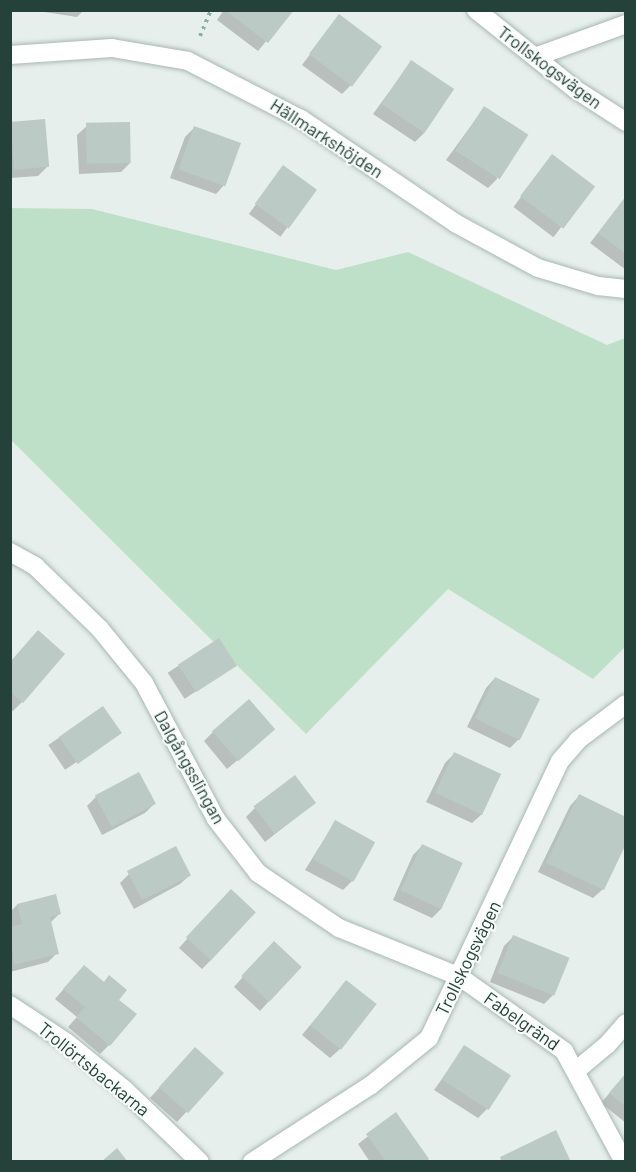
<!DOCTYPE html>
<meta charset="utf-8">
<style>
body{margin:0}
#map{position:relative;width:636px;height:1172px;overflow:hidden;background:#e6efeb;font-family:Barlow,sans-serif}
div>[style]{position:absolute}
.green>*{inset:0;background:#bfe0c8}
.shadow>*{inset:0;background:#0003;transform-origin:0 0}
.building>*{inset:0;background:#bbcac4;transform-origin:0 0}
.path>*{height:4px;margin-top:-2px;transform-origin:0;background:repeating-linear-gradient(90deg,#86b3a5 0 3px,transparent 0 7.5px)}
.roads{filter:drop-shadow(0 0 2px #a8b8b2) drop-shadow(0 0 2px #a8b8b2)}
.lane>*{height:18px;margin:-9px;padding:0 9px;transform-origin:9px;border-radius:9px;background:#fff}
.street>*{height:18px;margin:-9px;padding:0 9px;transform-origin:9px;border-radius:9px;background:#fff}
span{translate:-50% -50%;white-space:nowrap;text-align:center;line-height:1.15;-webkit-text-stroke:4.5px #f7fbf9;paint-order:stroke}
.street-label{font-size:18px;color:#24423a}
.frame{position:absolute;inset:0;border:12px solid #24423a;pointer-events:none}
</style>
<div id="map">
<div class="green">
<div style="clip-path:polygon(10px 208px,92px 209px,336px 270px,408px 252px,607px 345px,625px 338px,625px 647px,593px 679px,448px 589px,306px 734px,11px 440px)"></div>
</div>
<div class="shadow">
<div style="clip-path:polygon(32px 10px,84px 10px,77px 17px)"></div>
<div style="clip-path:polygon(224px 10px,292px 10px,258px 51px,217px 20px)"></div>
<div style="clip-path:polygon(339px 16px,351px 85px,342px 94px,302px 65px)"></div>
<div style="clip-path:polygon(411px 62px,424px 133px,415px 142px,373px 114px)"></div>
<div style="clip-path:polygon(484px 108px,497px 179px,488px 188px,446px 160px)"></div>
<div style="clip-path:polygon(10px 123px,48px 166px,38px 176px,10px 178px)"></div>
<div style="clip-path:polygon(87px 126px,130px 163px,121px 172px,79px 174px,77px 135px)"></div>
<div style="clip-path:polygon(194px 128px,225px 184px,216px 194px,170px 178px,185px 137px)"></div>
<div style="left:552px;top:156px;width:50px;height:64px;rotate:37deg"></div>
<div style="left:283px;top:167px;width:39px;height:58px;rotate:36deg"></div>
<div style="clip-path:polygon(626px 197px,626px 270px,590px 243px)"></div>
<div style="left:218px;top:640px;width:31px;height:60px;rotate:57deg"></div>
<div style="clip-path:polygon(10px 663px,22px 702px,13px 711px,10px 709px)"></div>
<div style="clip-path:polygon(495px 678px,519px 739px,510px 748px,467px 727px,486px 688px)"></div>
<div style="left:103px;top:708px;width:30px;height:66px;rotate:56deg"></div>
<div style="clip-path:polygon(213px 732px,264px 738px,227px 769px,204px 741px)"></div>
<div style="clip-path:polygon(454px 754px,482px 814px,472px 823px,426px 802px,445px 763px)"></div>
<div style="clip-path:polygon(579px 796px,603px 889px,593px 898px,538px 872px,570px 806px)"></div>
<div style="clip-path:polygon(96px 797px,154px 804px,145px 813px,102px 835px,87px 806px)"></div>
<div style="clip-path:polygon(314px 803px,265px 842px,246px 817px,255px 808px)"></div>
<div style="clip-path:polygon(335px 822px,352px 881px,343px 890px,305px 870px)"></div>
<div style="clip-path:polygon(422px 846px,441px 909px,432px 918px,393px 900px,413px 855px)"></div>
<div style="clip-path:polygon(129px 874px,190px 875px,180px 884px,134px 909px,120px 883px)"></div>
<div style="clip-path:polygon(222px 900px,211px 960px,202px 969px,179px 948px)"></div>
<div style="clip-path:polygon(17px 905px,59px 914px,50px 923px,57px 953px,48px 962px,10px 972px,10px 912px)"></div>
<div style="clip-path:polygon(513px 937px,567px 958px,553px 995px,544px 1004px,490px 982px,504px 946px)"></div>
<div style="clip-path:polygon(265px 952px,300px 967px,260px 1011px,234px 987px)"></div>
<div style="clip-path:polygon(75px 976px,117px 1000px,109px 1045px,100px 1054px,68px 1027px,77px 1017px,55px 999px)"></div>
<div style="clip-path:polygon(346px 982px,340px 1049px,330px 1058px,302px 1035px)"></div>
<div style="clip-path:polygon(465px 1047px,487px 1109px,478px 1118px,434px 1090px)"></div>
<div style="clip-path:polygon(186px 1058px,222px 1073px,177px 1122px,150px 1098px)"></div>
<div style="clip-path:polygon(626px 1074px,626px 1123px,601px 1103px)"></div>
<div style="clip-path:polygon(396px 1115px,425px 1162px,370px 1162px,358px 1144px)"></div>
</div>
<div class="building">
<div style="clip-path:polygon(225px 10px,294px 10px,268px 43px)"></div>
<div style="left:339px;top:14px;width:54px;height:50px;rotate:37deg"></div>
<div style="left:411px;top:60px;width:52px;height:53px;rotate:34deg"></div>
<div style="left:484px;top:106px;width:53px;height:53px;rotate:33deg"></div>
<div style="left:45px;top:119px;width:48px;height:35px;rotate:85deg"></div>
<div style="left:130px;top:122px;width:41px;height:44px;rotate:89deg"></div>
<div style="left:194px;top:126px;width:50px;height:46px;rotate:20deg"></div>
<div style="left:552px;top:154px;width:54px;height:53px;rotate:37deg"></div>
<div style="left:283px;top:165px;width:42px;height:48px;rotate:36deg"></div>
<div style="clip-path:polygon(626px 196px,626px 254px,598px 233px)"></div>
<div style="clip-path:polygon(38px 630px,65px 654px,23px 703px,10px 692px,10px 662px)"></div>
<div style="left:219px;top:638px;width:33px;height:49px;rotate:57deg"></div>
<div style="left:495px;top:677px;width:50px;height:46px;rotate:26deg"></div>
<div style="left:249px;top:699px;width:40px;height:49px;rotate:49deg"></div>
<div style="left:103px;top:706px;width:33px;height:54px;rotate:55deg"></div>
<div style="left:454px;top:752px;width:52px;height:45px;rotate:25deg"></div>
<div style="left:139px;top:772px;width:36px;height:50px;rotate:62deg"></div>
<div style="left:295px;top:775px;width:35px;height:52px;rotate:53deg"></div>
<div style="clip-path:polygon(579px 794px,626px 817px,626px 844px,604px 890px,546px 863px)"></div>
<div style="left:335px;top:820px;width:46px;height:45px;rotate:29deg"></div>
<div style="left:422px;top:844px;width:45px;height:51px;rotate:25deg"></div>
<div style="left:176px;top:846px;width:33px;height:55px;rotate:63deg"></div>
<div style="left:231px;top:889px;width:34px;height:66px;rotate:43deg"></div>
<div style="clip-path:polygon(56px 894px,61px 914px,50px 917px,59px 954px,14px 965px,10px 927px,22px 924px,17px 904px)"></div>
<div style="left:513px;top:935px;width:61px;height:41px;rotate:22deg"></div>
<div style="left:274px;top:941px;width:38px;height:48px;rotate:43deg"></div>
<div style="clip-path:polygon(84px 965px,104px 982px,109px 975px,127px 990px,119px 1000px,137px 1014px,110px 1046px,76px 1017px,85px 1007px,63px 989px)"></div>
<div style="left:346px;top:980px;width:39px;height:58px;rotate:38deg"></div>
<div style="left:464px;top:1045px;width:56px;height:41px;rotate:33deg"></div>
<div style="left:195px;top:1047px;width:39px;height:54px;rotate:42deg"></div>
<div style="clip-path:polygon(626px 1073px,626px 1107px,609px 1093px)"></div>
<div style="clip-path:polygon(396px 1112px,429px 1159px,426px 1162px,386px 1162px,366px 1134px)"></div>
<div style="clip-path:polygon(556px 1130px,571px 1162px,502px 1162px,500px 1157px)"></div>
<div style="clip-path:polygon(117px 1148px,128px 1162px,101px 1162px)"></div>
</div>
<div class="path">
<div style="left:200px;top:36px;width:28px;rotate:-67deg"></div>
</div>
<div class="roads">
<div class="lane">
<div style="left:535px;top:57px;width:97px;rotate:-19.9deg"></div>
</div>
<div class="street">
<div style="left:476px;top:10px;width:127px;rotate:38.6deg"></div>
<div style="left:575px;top:89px;width:61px;rotate:32.9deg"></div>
<div style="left:10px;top:55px;width:102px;rotate:-3.9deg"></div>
<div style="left:112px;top:48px;width:77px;rotate:9.7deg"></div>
<div style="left:188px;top:61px;width:127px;rotate:27.2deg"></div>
<div style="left:301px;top:119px;width:186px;rotate:34deg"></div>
<div style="left:455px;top:223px;width:94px;rotate:28.5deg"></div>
<div style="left:538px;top:268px;width:63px;rotate:16.7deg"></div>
<div style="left:598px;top:286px;width:28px;rotate:6deg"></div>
<div style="left:10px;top:552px;width:29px;rotate:29deg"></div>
<div style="left:35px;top:566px;width:91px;rotate:44.1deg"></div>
<div style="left:100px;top:629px;width:70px;rotate:50.8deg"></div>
<div style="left:144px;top:683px;width:154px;rotate:62.1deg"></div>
<div style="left:216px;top:819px;width:68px;rotate:52.1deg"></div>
<div style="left:258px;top:873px;width:98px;rotate:34.2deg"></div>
<div style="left:339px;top:928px;width:131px;rotate:22deg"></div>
<div style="left:460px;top:977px;width:128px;rotate:35.4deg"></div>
<div style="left:564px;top:1051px;width:126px;rotate:61.6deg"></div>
<div style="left:10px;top:1005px;width:67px;rotate:33.5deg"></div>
<div style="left:66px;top:1042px;width:75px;rotate:39deg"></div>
<div style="left:124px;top:1089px;width:105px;rotate:43.8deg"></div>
<div style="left:578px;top:1069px;width:38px;rotate:-40deg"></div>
<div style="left:607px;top:1045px;width:29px;rotate:-49deg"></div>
<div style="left:252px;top:1162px;width:142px;rotate:-32.9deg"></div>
<div style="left:371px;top:1085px;width:75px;rotate:-39deg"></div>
<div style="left:429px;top:1038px;width:306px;rotate:-64.7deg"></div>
<div style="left:560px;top:761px;width:28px;rotate:-49deg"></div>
<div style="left:578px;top:740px;width:60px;rotate:-36.9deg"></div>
</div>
</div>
<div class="street-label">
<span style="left:550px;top:67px;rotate:37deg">Trollskogsvägen</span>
<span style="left:327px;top:138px;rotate:33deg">Hällmarkshöjden</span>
<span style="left:190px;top:767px;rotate:61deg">Dalgångsslingan</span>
<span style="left:468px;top:958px;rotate:-64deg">Trollskogsvägen</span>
<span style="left:522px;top:1021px;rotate:35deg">Fabelgränd</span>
<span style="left:94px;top:1069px;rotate:39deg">Trollörtsbackarna</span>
</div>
<div class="frame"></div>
</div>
